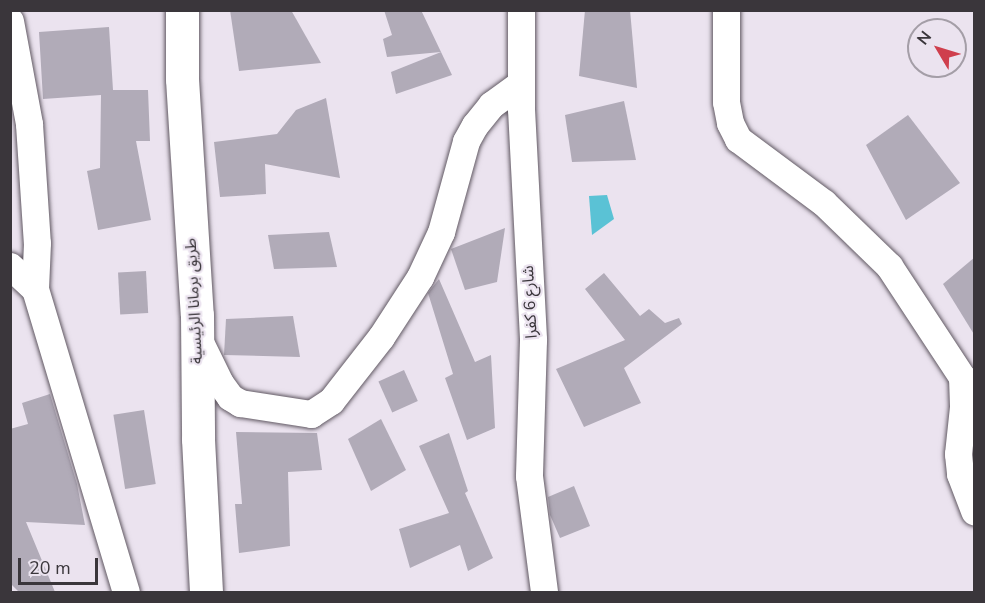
<!DOCTYPE html>
<meta charset="utf-8">
<style>
body{margin:0}
#map{position:relative;width:985px;height:603px;overflow:hidden;background:#ebe3ef;font-family:"Nunito Sans","Noto Sans Arabic",sans-serif}
div>[style]{position:absolute}
.water>*{inset:0;background:#5ac2d5}
.building>*{inset:0;background:#b1abb8;transform-origin:0 0}
.roads{filter:drop-shadow(0 0 2px #615963) drop-shadow(0 0 2px #615963)}
.minor>*{height:27px;margin:-13.5px;padding:0 13.5px;transform-origin:13.5px;border-radius:13.5px;background:#fff}
.secondary>*{height:33px;margin:-16.5px;padding:0 16.5px;transform-origin:16.5px;border-radius:16.5px;background:#fff}
span{translate:-50% -50%;white-space:nowrap;text-align:center;line-height:1.15;-webkit-text-stroke:4.5px #ebe3ef;paint-order:stroke}
.street-label{font-size:16px;color:#3a363b}
.frame{position:absolute;inset:0;border:12px solid #3a363b;pointer-events:none}
.north{position:absolute;left:907px;top:18px;width:60px;height:60px;box-sizing:border-box;background:#ebe3ef;border:2px solid #a49ea7;border-radius:50%;rotate:308deg;font-size:16px;font-weight:700;line-height:24px;text-align:center;color:#3a363b}
.north::after{content:'';display:block;margin:auto;width:21px;height:27px;background:#cf3f4d;clip-path:polygon(50% 0,100% 100%,50% 72%,0 100%)}
.scale{position:absolute;left:18px;top:558px;width:80px;height:27px;box-sizing:border-box;border:3px solid #3a363b;border-top:0;padding-left:8px;font-size:18px;line-height:21px;white-space:nowrap;color:#3a363b;-webkit-text-stroke:4px #ebe3ef;paint-order:stroke}
</style>
<div id="map">
<div class="water">
<div style="clip-path:polygon(607px 195px,614px 219px,592px 235px,589px 196px)"></div>
</div>
<div class="building">
<div style="clip-path:polygon(230px 10px,291px 10px,321px 63px,239px 71px)"></div>
<div style="clip-path:polygon(384px 10px,421px 10px,441px 52px,387px 57px,383px 39px,392px 35px)"></div>
<div style="clip-path:polygon(585px 10px,630px 10px,637px 88px,579px 76px)"></div>
<div style="clip-path:polygon(109px 27px,113px 90px,148px 90px,150px 141px,136px 141px,151px 220px,98px 230px,87px 171px,100px 168px,101px 95px,43px 99px,39px 32px)"></div>
<div style="clip-path:polygon(441px 52px,452px 75px,396px 94px,391px 72px)"></div>
<div style="clip-path:polygon(326px 98px,340px 178px,265px 164px,266px 194px,220px 197px,214px 142px,277px 134px,296px 110px)"></div>
<div style="clip-path:polygon(624px 101px,636px 160px,572px 162px,565px 115px)"></div>
<div style="clip-path:polygon(908px 115px,960px 183px,906px 220px,866px 145px)"></div>
<div style="clip-path:polygon(505px 228px,497px 282px,465px 290px,451px 249px)"></div>
<div style="clip-path:polygon(329px 232px,337px 267px,274px 269px,268px 235px)"></div>
<div style="clip-path:polygon(975px 257px,975px 336px,943px 284px)"></div>
<div style="left:146px;top:271px;width:42px;height:28px;rotate:87deg"></div>
<div style="clip-path:polygon(604px 273px,640px 316px,649px 309px,665px 323px,679px 318px,682px 324px,624px 368px,641px 403px,584px 427px,556px 369px,625px 340px,585px 289px)"></div>
<div style="clip-path:polygon(439px 279px,475px 362px,491px 355px,495px 428px,467px 440px,445px 378px,453px 374px,428px 293px)"></div>
<div style="clip-path:polygon(293px 316px,300px 357px,224px 355px,226px 319px)"></div>
<div style="left:404px;top:370px;width:34px;height:28px;rotate:66deg"></div>
<div style="clip-path:polygon(50px 394px,77px 484px,85px 525px,26px 522px,55px 592px,19px 592px,10px 583px,10px 429px,28px 424px,22px 403px)"></div>
<div style="left:144px;top:410px;width:75px;height:31px;rotate:81deg"></div>
<div style="clip-path:polygon(381px 419px,406px 470px,371px 491px,348px 439px)"></div>
<div style="clip-path:polygon(236px 432px,317px 433px,322px 470px,288px 472px,290px 546px,239px 553px,235px 504px,242px 504px)"></div>
<div style="clip-path:polygon(449px 433px,468px 491px,465px 493px,493px 558px,468px 571px,460px 545px,410px 568px,399px 529px,449px 513px,419px 446px)"></div>
<div style="clip-path:polygon(574px 486px,590px 526px,560px 538px,550px 515px,548px 497px)"></div>
</div>
<div class="roads">
<div class="minor">
<div style="left:521px;top:10px;width:99px;rotate:90deg"></div>
<div style="left:521px;top:109px;width:231px;rotate:87deg"></div>
<div style="left:533px;top:340px;width:136px;rotate:91.7deg"></div>
<div style="left:529px;top:476px;width:117px;rotate:82.6deg"></div>
<div style="left:726px;top:10px;width:92px;rotate:90deg"></div>
<div style="left:726px;top:102px;width:21px;rotate:79deg"></div>
<div style="left:730px;top:123px;width:18px;rotate:63deg"></div>
<div style="left:738px;top:139px;width:107px;rotate:36.7deg"></div>
<div style="left:824px;top:203px;width:91px;rotate:44.1deg"></div>
<div style="left:889px;top:266px;width:133px;rotate:56.7deg"></div>
<div style="left:962px;top:377px;width:18px;rotate:49deg"></div>
<div style="left:10px;top:21px;width:105px;rotate:79.5deg"></div>
<div style="left:29px;top:124px;width:119px;rotate:86.2deg"></div>
<div style="left:37px;top:243px;width:46px;rotate:92.5deg"></div>
<div style="left:35px;top:289px;width:316px;rotate:73.3deg"></div>
<div style="left:10px;top:266px;width:34px;rotate:43deg"></div>
<div style="left:197px;top:336px;width:52px;rotate:63.9deg"></div>
<div style="left:220px;top:383px;width:17px;rotate:54deg"></div>
<div style="left:230px;top:397px;width:12px;rotate:31deg"></div>
<div style="left:240px;top:403px;width:72px;rotate:8.8deg"></div>
<div style="left:311px;top:414px;width:24px;rotate:-33deg"></div>
<div style="left:331px;top:401px;width:81px;rotate:-52deg"></div>
<div style="left:381px;top:337px;width:72px;rotate:-57deg"></div>
<div style="left:420px;top:277px;width:50px;rotate:-65deg"></div>
<div style="left:441px;top:232px;width:94px;rotate:-74.6deg"></div>
<div style="left:466px;top:141px;width:18px;rotate:-61deg"></div>
<div style="left:475px;top:125px;width:26px;rotate:-51deg"></div>
<div style="left:491px;top:105px;width:37px;rotate:-36deg"></div>
<div style="left:962px;top:377px;width:30px;rotate:88deg"></div>
<div style="left:963px;top:407px;width:47px;rotate:96.1deg"></div>
<div style="left:958px;top:454px;width:20px;rotate:84deg"></div>
<div style="left:960px;top:474px;width:40px;rotate:69deg"></div>
</div>
<div class="secondary">
<div style="left:182px;top:10px;width:69px;rotate:90deg"></div>
<div style="left:182px;top:79px;width:236px;rotate:86.4deg"></div>
<div style="left:197px;top:315px;width:124px;rotate:89.5deg"></div>
<div style="left:198px;top:439px;width:153px;rotate:87deg"></div>
</div>
</div>
<div class="street-label">
<span style="left:194px;top:301px;rotate:-93deg">طريق برمانا الرئيسية</span>
<span style="left:530px;top:302px;rotate:-93deg">شارع 6 كفرا</span>
</div>
<div class="frame"></div>
<div class="north">N</div>
<div class="scale">20 m</div>
</div>
